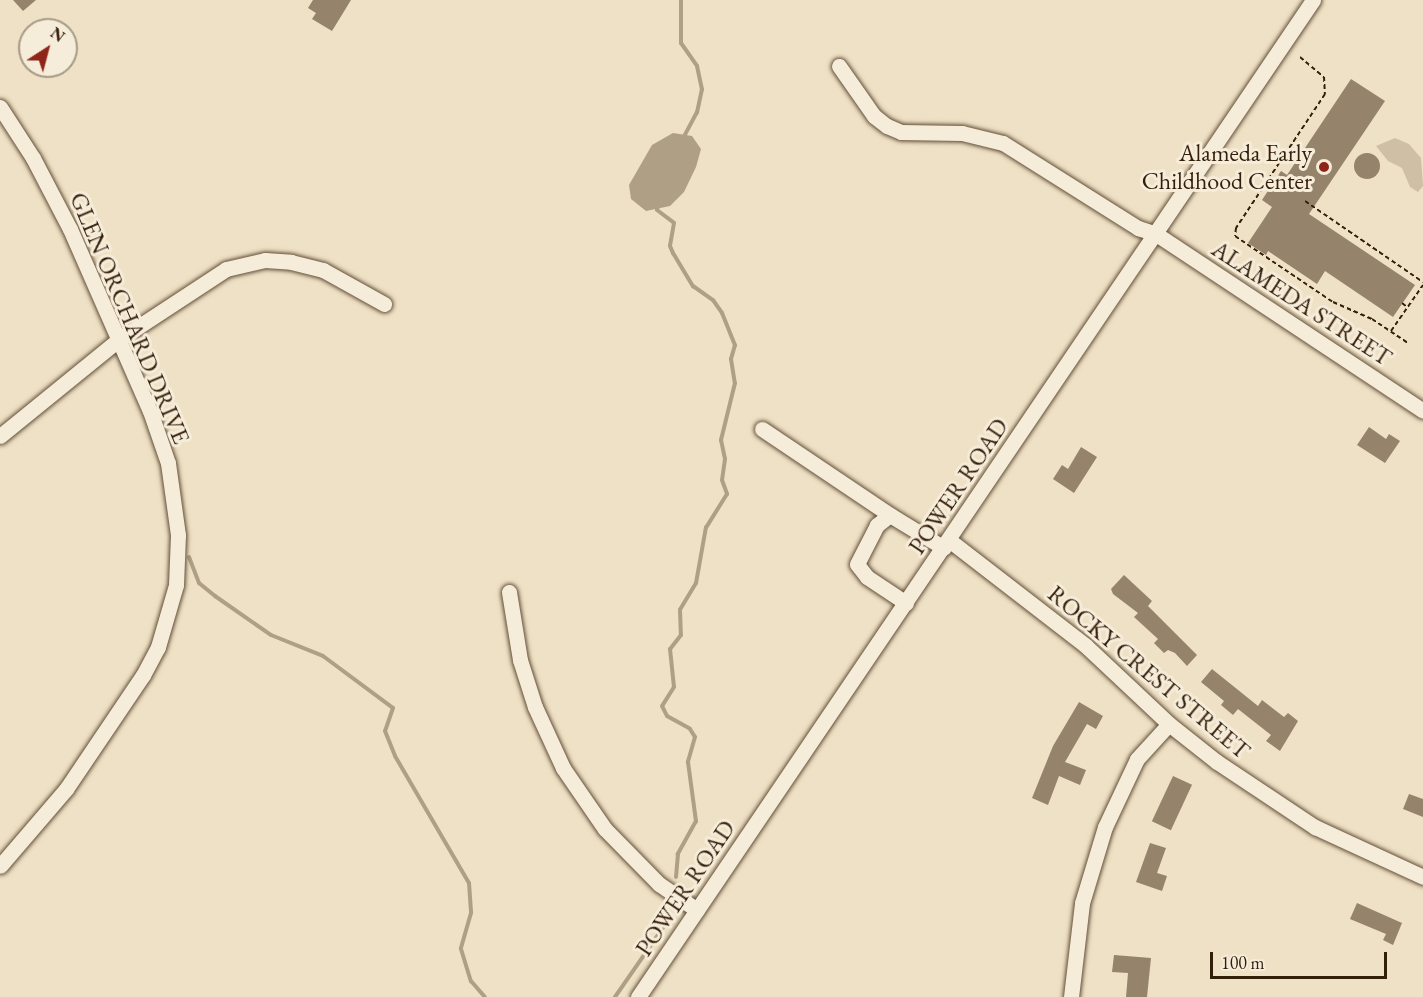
<!DOCTYPE html>
<style>
body{margin:0}
#map{position:relative;width:1423px;height:997px;overflow:hidden;background:#efe1c5;font-family:"EB Garamond",serif}
div>[style]{position:absolute}
.green>*{inset:0;background:#cfc0a5}
.water>*{inset:0;background:#af9f85}
.stream>*{height:4px;margin:-2px;padding:0 2px;transform-origin:2px;border-radius:2px;background:#af9f85}
.building>*{inset:0;background:#95836b;transform-origin:0 0}
.round{border-radius:50%}
.path>*{height:2px;margin-top:-1px;transform-origin:0;background:repeating-linear-gradient(90deg,#331e0a 0 4.5px,transparent 0 7.5px)}
.roads{filter:drop-shadow(0 0 2px #624f39) drop-shadow(0 0 2px #624f39)}
.minor>*{height:15px;margin:-7.5px;padding:0 7.5px;transform-origin:7.5px;border-radius:7.5px;background:#f5ecd9}
.dots>*{width:16px;height:16px;translate:-50% -50%;box-sizing:border-box;border:3px solid #f5ecd9;border-radius:50%}
span{translate:-50% -50%;white-space:nowrap;text-align:center;line-height:1.15;-webkit-text-stroke:6px #f5ecd9;paint-order:stroke}
.poi-label{font-size:24px;color:#331e0a}
.right{translate:-100% -50%;text-align:right}
.street-label{font-size:24px;color:#331e0a}
.north{position:absolute;left:18px;top:18px;width:60px;height:60px;box-sizing:border-box;background:#f5ecd9;border:2px solid #a79a86;border-radius:50%;rotate:36deg;font-size:16px;font-weight:700;line-height:24px;text-align:center;color:#331e0a}
.north::after{content:'';display:block;margin:auto;width:21px;height:27px;background:#8f2418;clip-path:polygon(50% 0,100% 100%,50% 72%,0 100%)}
.scale{position:absolute;left:1210px;top:952px;width:177px;height:27px;box-sizing:border-box;border:3px solid #331e0a;border-top:0;padding-left:8px;font-size:18px;line-height:21px;white-space:nowrap;color:#331e0a;-webkit-text-stroke:4px #f5ecd9;paint-order:stroke}
</style>
<div id="map">
<div class="green">
<div style="clip-path:polygon(1395px 138px,1409px 144px,1421px 158px,1423px 186px,1418px 192px,1410px 187px,1402px 168px,1388px 161px,1376px 146px)"></div>
</div>
<div class="water">
<div style="clip-path:polygon(673px 133px,692px 136px,701px 149px,696px 167px,684px 192px,670px 206px,646px 211px,631px 199px,629px 185px,652px 145px)"></div>
</div>
<div class="stream">
<div style="left:681px;top:0;width:43px;rotate:90deg"></div>
<div style="left:681px;top:43px;width:28px;rotate:55deg"></div>
<div style="left:697px;top:66px;width:24px;rotate:78deg"></div>
<div style="left:702px;top:89px;width:24px;rotate:102deg"></div>
<div style="left:697px;top:112px;width:27px;rotate:118deg"></div>
<div style="left:658px;top:206px;width:4px;rotate:104deg"></div>
<div style="left:657px;top:210px;width:21px;rotate:37deg"></div>
<div style="left:674px;top:223px;width:23px;rotate:100deg"></div>
<div style="left:670px;top:246px;width:8px;rotate:67deg"></div>
<div style="left:673px;top:253px;width:39px;rotate:59deg"></div>
<div style="left:693px;top:286px;width:24px;rotate:35deg"></div>
<div style="left:713px;top:300px;width:16px;rotate:55deg"></div>
<div style="left:722px;top:313px;width:35px;rotate:68deg"></div>
<div style="left:735px;top:345px;width:15px;rotate:106deg"></div>
<div style="left:731px;top:359px;width:24px;rotate:81deg"></div>
<div style="left:735px;top:383px;width:59px;rotate:103.8deg"></div>
<div style="left:721px;top:440px;width:19px;rotate:78deg"></div>
<div style="left:725px;top:459px;width:21px;rotate:98deg"></div>
<div style="left:722px;top:480px;width:15px;rotate:70deg"></div>
<div style="left:727px;top:494px;width:39px;rotate:122deg"></div>
<div style="left:706px;top:527px;width:57px;rotate:100.1deg"></div>
<div style="left:696px;top:583px;width:31px;rotate:121deg"></div>
<div style="left:680px;top:610px;width:25px;rotate:88deg"></div>
<div style="left:681px;top:635px;width:18px;rotate:128deg"></div>
<div style="left:670px;top:649px;width:38px;rotate:84deg"></div>
<div style="left:674px;top:687px;width:22px;rotate:122deg"></div>
<div style="left:662px;top:706px;width:11px;rotate:63deg"></div>
<div style="left:667px;top:716px;width:26px;rotate:29deg"></div>
<div style="left:690px;top:729px;width:9px;rotate:58deg"></div>
<div style="left:695px;top:737px;width:26px;rotate:106deg"></div>
<div style="left:688px;top:762px;width:60px;rotate:82.3deg"></div>
<div style="left:696px;top:821px;width:38px;rotate:119deg"></div>
<div style="left:678px;top:854px;width:23px;rotate:95deg"></div>
<div style="left:189px;top:557px;width:28px;rotate:69deg"></div>
<div style="left:199px;top:583px;width:21px;rotate:39deg"></div>
<div style="left:215px;top:596px;width:68px;rotate:34.9deg"></div>
<div style="left:271px;top:635px;width:56px;rotate:22deg"></div>
<div style="left:323px;top:656px;width:87px;rotate:36.6deg"></div>
<div style="left:393px;top:708px;width:24px;rotate:109deg"></div>
<div style="left:385px;top:731px;width:27px;rotate:68deg"></div>
<div style="left:395px;top:756px;width:147px;rotate:59.8deg"></div>
<div style="left:469px;top:883px;width:30px;rotate:86deg"></div>
<div style="left:471px;top:913px;width:37px;rotate:106deg"></div>
<div style="left:461px;top:949px;width:34px;rotate:73deg"></div>
<div style="left:471px;top:981px;width:21px;rotate:49deg"></div>
<div style="left:615px;top:997px;width:95px;rotate:-55.3deg"></div>
</div>
<div class="building">
<div style="clip-path:polygon(13px 0,36px 0,23px 11px)"></div>
<div style="clip-path:polygon(313px 0,351px 0,332px 31px,312px 19px,316px 13px,308px 8px)"></div>
<div style="clip-path:polygon(1351px 79px,1385px 101px,1309px 214px,1415px 285px,1393px 317px,1325px 271px,1317px 284px,1268px 251px,1266px 255px,1248px 243px,1272px 207px,1262px 200px,1281px 171px,1287px 175px)"></div>
<div class="round" style="left:1354px;top:153px;width:26px;height:26px"></div>
<div style="clip-path:polygon(1369px 427px,1386px 439px,1389px 434px,1400px 441px,1385px 463px,1357px 445px)"></div>
<div style="clip-path:polygon(1081px 447px,1097px 457px,1074px 493px,1053px 479px,1062px 465px,1068px 469px)"></div>
<div style="clip-path:polygon(1124px 575px,1152px 601px,1148px 606px,1197px 655px,1187px 666px,1175px 653px,1168px 650px,1164px 653px,1154px 643px,1158px 639px,1134px 617px,1138px 613px,1113px 594px,1111px 589px)"></div>
<div style="clip-path:polygon(1212px 669px,1258px 706px,1262px 700px,1284px 717px,1288px 713px,1298px 721px,1280px 751px,1266px 741px,1271px 735px,1238px 709px,1233px 715px,1221px 705px,1224px 701px,1201px 682px)"></div>
<div style="clip-path:polygon(1079px 702px,1103px 716px,1096px 729px,1087px 724px,1065px 762px,1086px 770px,1080px 785px,1059px 776px,1048px 805px,1032px 798px,1053px 746px)"></div>
<div style="left:1173px;top:776px;width:21px;height:50px;rotate:25deg"></div>
<div style="clip-path:polygon(1409px 794px,1423px 799px,1423px 817px,1403px 809px)"></div>
<div style="clip-path:polygon(1150px 843px,1166px 848px,1157px 873px,1167px 876px,1162px 891px,1136px 882px)"></div>
<div style="clip-path:polygon(1357px 903px,1402px 923px,1393px 945px,1383px 940px,1386px 934px,1350px 919px)"></div>
<div style="clip-path:polygon(1114px 955px,1151px 958px,1147px 997px,1126px 997px,1128px 973px,1112px 972px)"></div>
</div>
<div class="path">
<div style="left:1300px;top:57px;width:31px;rotate:40deg"></div>
<div style="left:1324px;top:77px;width:17px;rotate:87deg"></div>
<div style="left:1325px;top:94px;width:161px;rotate:123.6deg"></div>
<div style="left:1236px;top:228px;width:8px;rotate:97deg"></div>
<div style="left:1235px;top:236px;width:118px;rotate:34deg"></div>
<div style="left:1333px;top:302px;width:43px;rotate:23.6deg"></div>
<div style="left:1372px;top:319px;width:43px;rotate:33.7deg"></div>
<div style="left:1305px;top:201px;width:143px;rotate:34.5deg"></div>
<div style="left:1402px;top:303px;width:6px;rotate:39deg"></div>
<div style="left:1391px;top:331px;width:56px;rotate:-55.2deg"></div>
</div>
<div class="roads">
<div class="minor">
<div style="left:839px;top:66px;width:61px;rotate:55deg"></div>
<div style="left:874px;top:116px;width:16px;rotate:38deg"></div>
<div style="left:887px;top:126px;width:15px;rotate:23deg"></div>
<div style="left:901px;top:132px;width:61px;rotate:0.9deg"></div>
<div style="left:962px;top:133px;width:42px;rotate:13.7deg"></div>
<div style="left:1003px;top:143px;width:160px;rotate:32.2deg"></div>
<div style="left:1138px;top:228px;width:19px;rotate:18deg"></div>
<div style="left:1156px;top:234px;width:320px;rotate:33.5deg"></div>
<div style="left:0;top:107px;width:61px;rotate:57.1deg"></div>
<div style="left:33px;top:158px;width:80px;rotate:62.5deg"></div>
<div style="left:70px;top:229px;width:199px;rotate:66.3deg"></div>
<div style="left:150px;top:411px;width:55px;rotate:70.9deg"></div>
<div style="left:168px;top:463px;width:73px;rotate:82.1deg"></div>
<div style="left:178px;top:535px;width:50px;rotate:92.3deg"></div>
<div style="left:176px;top:585px;width:65px;rotate:106.2deg"></div>
<div style="left:158px;top:647px;width:32px;rotate:118deg"></div>
<div style="left:143px;top:675px;width:138px;rotate:124deg"></div>
<div style="left:66px;top:789px;width:101px;rotate:130.6deg"></div>
<div style="left:762px;top:429px;width:154px;rotate:33.9deg"></div>
<div style="left:0;top:436px;width:152px;rotate:-39.1deg"></div>
<div style="left:118px;top:340px;width:129px;rotate:-33.3deg"></div>
<div style="left:226px;top:269px;width:40px;rotate:-13deg"></div>
<div style="left:265px;top:260px;width:26px;rotate:4deg"></div>
<div style="left:291px;top:262px;width:33px;rotate:14deg"></div>
<div style="left:323px;top:270px;width:70px;rotate:29.1deg"></div>
<div style="left:949px;top:540px;width:173px;rotate:37.7deg"></div>
<div style="left:1086px;top:646px;width:114px;rotate:43.2deg"></div>
<div style="left:1169px;top:724px;width:61px;rotate:38.4deg"></div>
<div style="left:1217px;top:762px;width:118px;rotate:33.6deg"></div>
<div style="left:1315px;top:827px;width:119px;rotate:24.8deg"></div>
<div style="left:509px;top:592px;width:69px;rotate:80.8deg"></div>
<div style="left:520px;top:660px;width:49px;rotate:72.3deg"></div>
<div style="left:535px;top:707px;width:67px;rotate:65.3deg"></div>
<div style="left:563px;top:768px;width:74px;rotate:55.5deg"></div>
<div style="left:605px;top:829px;width:77px;rotate:45.5deg"></div>
<div style="left:659px;top:884px;width:46px;rotate:34.4deg"></div>
<div style="left:906px;top:603px;width:47px;rotate:-146.3deg"></div>
<div style="left:867px;top:577px;width:16px;rotate:-128deg"></div>
<div style="left:857px;top:564px;width:44px;rotate:-62.9deg"></div>
<div style="left:877px;top:525px;width:16px;rotate:-38deg"></div>
<div style="left:890px;top:515px;width:63px;rotate:31.4deg"></div>
<div style="left:638px;top:997px;width:1204px;rotate:-55.9deg"></div>
<div style="left:1071px;top:997px;width:95px;rotate:-83.3deg"></div>
<div style="left:1082px;top:903px;width:79px;rotate:-73.2deg"></div>
<div style="left:1105px;top:827px;width:75px;rotate:-64.8deg"></div>
<div style="left:1137px;top:759px;width:47px;rotate:-47.6deg"></div>
</div>
</div>
<div class="dots">
<div style="left:1324px;top:167px;background:#8f2418"></div>
</div>
<div class="poi-label">
<span class="right" style="left:1312px;top:167px">Alameda Early<br>Childhood Center</span>
</div>
<div class="street-label">
<span style="left:1302px;top:303px;rotate:33deg">ALAMEDA STREET</span>
<span style="left:130px;top:318px;rotate:67deg">GLEN ORCHARD DRIVE</span>
<span style="left:958px;top:486px;rotate:-56deg">POWER ROAD</span>
<span style="left:1149px;top:672px;rotate:40deg">ROCKY CREST STREET</span>
<span style="left:685px;top:888px;rotate:-56deg">POWER ROAD</span>
</div>
<div class="north">N</div>
<div class="scale">100 m</div>
</div>
